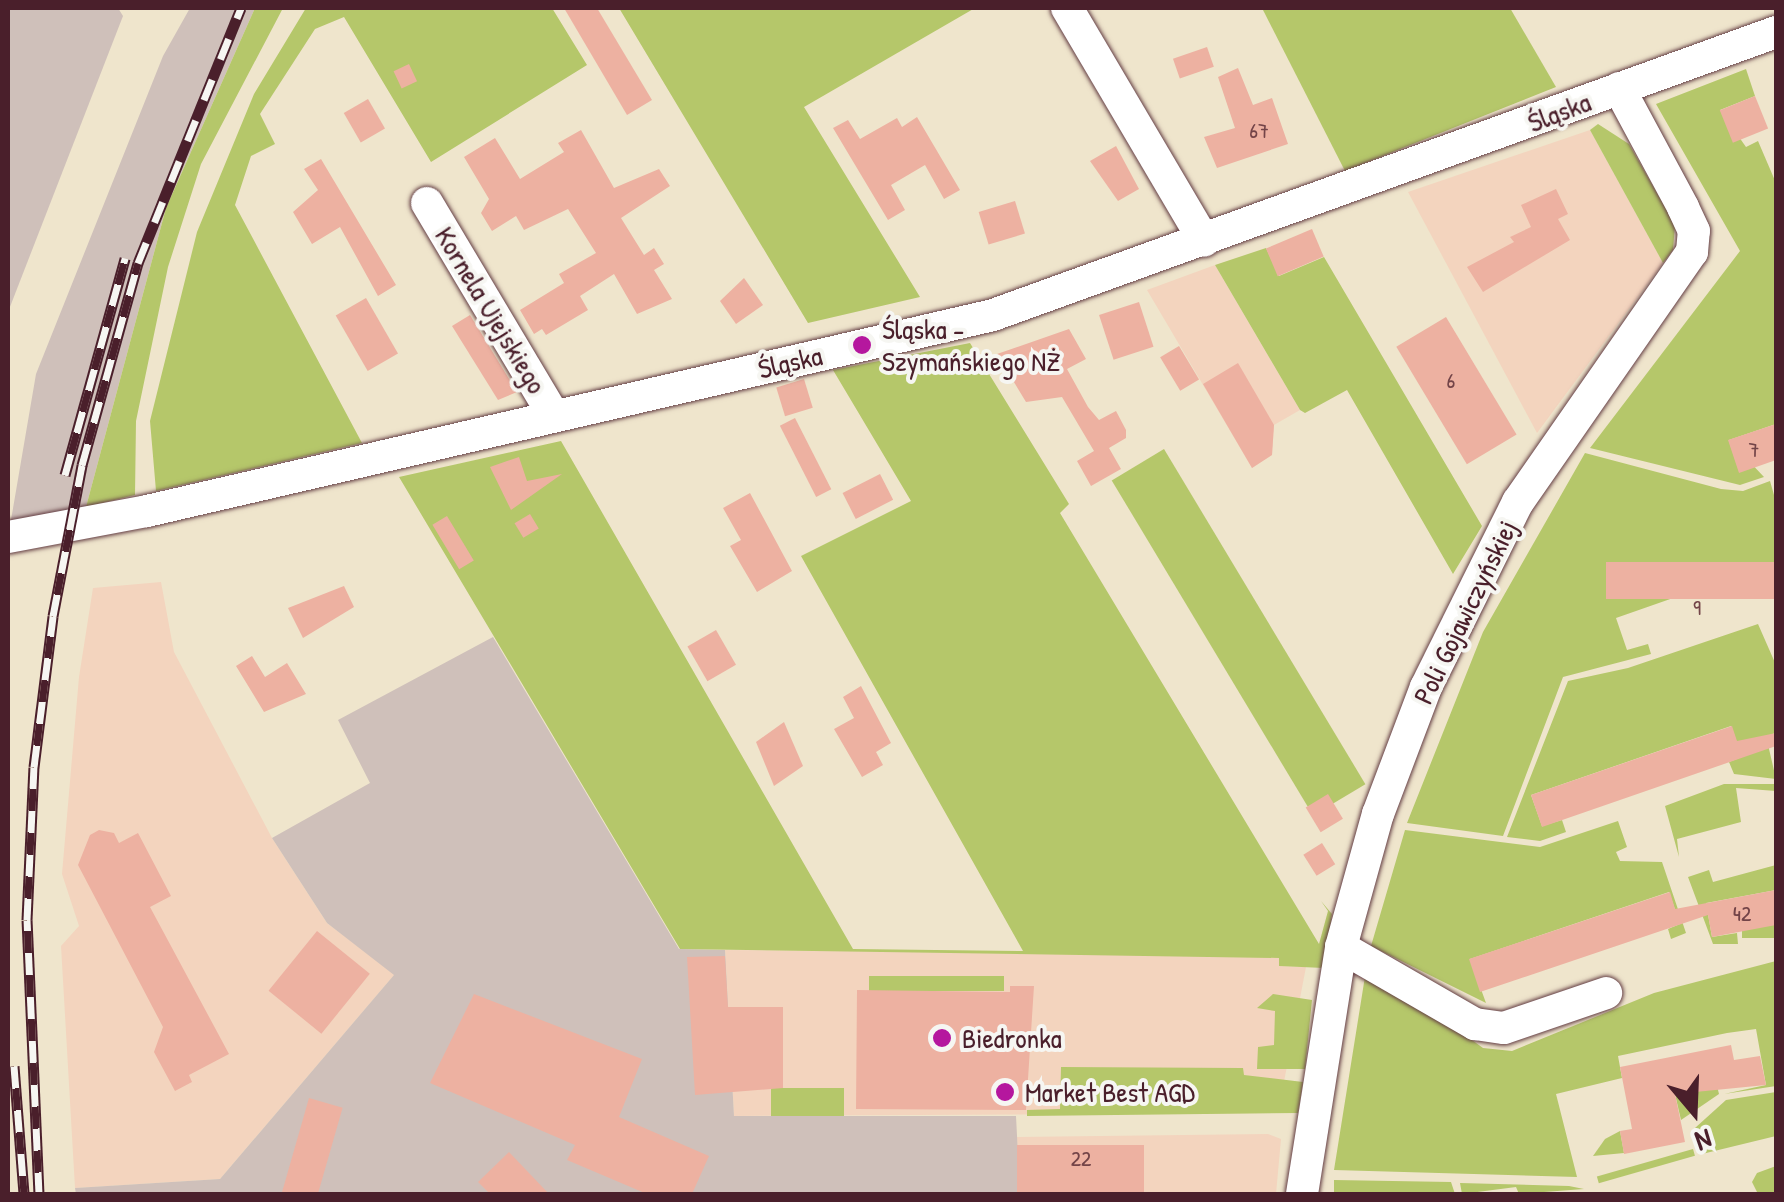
<!DOCTYPE html>
<meta charset="utf-8">
<style>
body{margin:0}
#map{position:relative;width:1784px;height:1202px;overflow:hidden;background:#efe5cc;font-family:"Patrick Hand",sans-serif}
div>[style]{position:absolute}
.built>*{inset:0;background:#f3d4be}
.industrial>*{inset:0;background:#cfc0ba}
.green>*{inset:0;background:#b5c76a;transform-origin:0 0}
.building>*{inset:0;background:#edb1a1;transform-origin:0 0}
.roads{filter:drop-shadow(0 0 2px #633d43) drop-shadow(0 0 2px #633d43)}
.minor>*{height:32px;margin:-16px;padding:0 16px;transform-origin:16px;border-radius:16px;background:#fff}
.rail>*{height:11px;margin-top:-5.5px;transform-origin:0;background:repeating-linear-gradient(90deg,#f6f6f2 0 22px,#4a1f2b 0 44px);box-sizing:border-box;border-block:2px solid #4a1f2b}
.dots>*{width:28px;height:28px;translate:-50% -50%;box-sizing:border-box;border:5px solid #f6f6f2;border-radius:50%}
span{translate:-50% -50%;white-space:nowrap;text-align:center;line-height:1.15;-webkit-text-stroke:8px #f6f6f2;paint-order:stroke}
.number-label{font-size:22px;color:#734448}
.number-label span{-webkit-text-stroke-width:0}
.street-label{font-size:28px;color:#4a1f2b}
.poi-label{font-size:28px;color:#4a1f2b}
.left{translate:0 -50%;text-align:left}
.frame{position:absolute;inset:0;border:10px solid #4a1f2b;pointer-events:none}
.north{position:absolute;left:1644px;top:1062px;width:100px;height:100px;-webkit-text-stroke:8px #f6f6f2;paint-order:stroke;rotate:161deg;font-size:28px;font-weight:700;line-height:40px;text-align:center;color:#4a1f2b}
.north::after{content:'';display:block;margin:auto;width:35px;height:45px;background:#4a1f2b;clip-path:polygon(50% 0,100% 100%,50% 72%,0 100%)}
</style>
<div id="map">
<div class="built">
<div style="clip-path:polygon(1590px 130px,1663px 263px,1537px 433px,1408px 192px)"></div>
<div style="clip-path:polygon(1215px 265px,1300px 410px,1274px 425px,1272px 455px,1252px 468px,1147px 290px)"></div>
<div style="clip-path:polygon(161px 582px,174px 652px,272px 838px,327px 923px,395px 974px,220px 1179px,75px 1188px,61px 946px,79px 926px,62px 874px,79px 677px,93px 588px)"></div>
<div style="clip-path:polygon(725px 950px,1280px 953px,1280px 966px,1306px 967px,1278px 1113px,734px 1116px)"></div>
<div style="clip-path:polygon(1268px 1134px,1281px 1139px,1276px 1194px,1020px 1194px,1017px 1137px)"></div>
</div>
<div class="industrial">
<div style="clip-path:polygon(8px 8px,118px 8px,123px 16px,8px 312px)"></div>
<div style="clip-path:polygon(190px 8px,255px 8px,166px 208px,86px 507px,11px 520px,36px 374px,163px 56px)"></div>
<div style="clip-path:polygon(493px 637px,679px 949px,725px 950px,734px 1116px,1016px 1116px,1020px 1194px,76px 1194px,75px 1188px,220px 1179px,394px 975px,327px 923px,272px 838px,370px 783px,338px 720px)"></div>
</div>
<div class="green">
<div style="clip-path:polygon(255px 8px,283px 8px,201px 164px,168px 267px,136px 421px,135px 495px,86px 507px,166px 208px)"></div>
<div style="clip-path:polygon(306px 8px,552px 8px,587px 65px,431px 162px,344px 17px,315px 29px,260px 114px,275px 144px,251px 156px,235px 205px,362px 443px,156px 491px,150px 421px,197px 232px,254px 94px)"></div>
<div style="clip-path:polygon(619px 8px,975px 8px,804px 107px,920px 297px,808px 323px)"></div>
<div style="clip-path:polygon(1262px 8px,1510px 8px,1556px 87px,1345px 171px)"></div>
<div style="clip-path:polygon(1746px 69px,1755px 96px,1720px 110px,1746px 147px,1758px 141px,1776px 183px,1776px 424px,1729px 440px,1764px 477px,1740px 485px,1590px 448px,1740px 251px,1656px 104px)"></div>
<div style="clip-path:polygon(1598px 124px,1629px 144px,1675px 225px,1673px 250px,1663px 263px,1590px 130px)"></div>
<div style="clip-path:polygon(1266px 248px,1279px 276px,1324px 257px,1482px 526px,1453px 574px,1347px 390px,1305px 413px,1300px 410px,1215px 265px)"></div>
<div style="clip-path:polygon(970px 343px,1069px 504px,1060px 513px,1319px 944px,1328px 911px,1321px 901px,1332px 914px,1324px 968px,1279px 966px,1279px 958px,680px 949px,399px 477px,561px 441px,853px 949px,1023px 951px,801px 556px,911px 501px,833px 370px)"></div>
<div style="left:1164px;top:449px;width:391px;height:61px;rotate:59deg"></div>
<div style="clip-path:polygon(1585px 453px,1721px 489px,1743px 491px,1770px 481px,1776px 502px,1776px 562px,1616px 618px,1627px 650px,1648px 644px,1651px 654px,1563px 677px,1503px 836px,1407px 823px,1483px 632px)"></div>
<div style="clip-path:polygon(1758px 624px,1776px 665px,1776px 733px,1766px 736px,1776px 779px,1734px 774px,1729px 762px,1742px 757px,1731px 726px,1531px 795px,1542px 826px,1562px 820px,1566px 832px,1540px 841px,1507px 837px,1568px 681px,1628px 668px)"></div>
<div style="clip-path:polygon(1724px 784px,1776px 784px,1776px 791px,1736px 788px,1741px 822px,1677px 839px,1679px 857px,1665px 806px)"></div>
<div style="clip-path:polygon(1618px 821px,1627px 847px,1616px 852px,1620px 861px,1662px 862px,1686px 933px,1671px 939px,1668px 929px,1680px 924px,1669px 892px,1470px 959px,1486px 1003px,1371px 946px,1405px 830px,1540px 847px)"></div>
<div style="clip-path:polygon(1776px 865px,1776px 890px,1706px 903px,1712px 937px,1737px 933px,1738px 944px,1713px 944px,1688px 877px,1709px 870px,1713px 882px)"></div>
<div style="left:1776px;top:925px;width:13px;height:34px;rotate:90deg"></div>
<div style="clip-path:polygon(1776px 961px,1776px 1086px,1724px 1094px,1766px 1085px,1756px 1029px,1727px 1033px,1618px 1056px,1622px 1078px,1556px 1094px,1577px 1177px,1334px 1170px,1367px 964px,1483px 1048px,1512px 1051px,1654px 993px)"></div>
<div style="left:869px;top:976px;width:135px;height:15px"></div>
<div style="clip-path:polygon(1273px 994px,1312px 1000px,1305px 1069px,1257px 1069px,1258px 1047px,1274px 1045px,1275px 1011px,1257px 1008px)"></div>
<div style="clip-path:polygon(1061px 1067px,1243px 1068px,1244px 1075px,1303px 1082px,1298px 1113px,1027px 1116px,1027px 1110px,1060px 1109px)"></div>
<div style="clip-path:polygon(1717px 1086px,1719px 1094px,1681px 1120px,1675px 1094px)"></div>
<div style="left:771px;top:1088px;width:73px;height:28px"></div>
<div style="clip-path:polygon(1776px 1092px,1776px 1136px,1702px 1154px,1695px 1128px,1726px 1100px)"></div>
<div style="clip-path:polygon(1620px 1131px,1624px 1153px,1593px 1156px,1605px 1139px)"></div>
<div style="left:1693px;top:1149px;width:7px;height:100px;rotate:74deg"></div>
<div style="clip-path:polygon(1776px 1166px,1776px 1192px,1758px 1194px,1752px 1182px,1757px 1173px)"></div>
<div style="clip-path:polygon(1334px 1180px,1451px 1182px,1455px 1194px,1334px 1194px)"></div>
<div style="clip-path:polygon(1460px 1183px,1569px 1186px,1584px 1189px,1519px 1194px,1516px 1187px,1462px 1194px)"></div>
</div>
<div class="building">
<div style="clip-path:polygon(564px 8px,597px 8px,652px 100px,627px 115px)"></div>
<div style="left:1207px;top:47px;width:21px;height:36px;rotate:71deg"></div>
<div style="left:409px;top:64px;width:19px;height:17px;rotate:65deg"></div>
<div style="clip-path:polygon(1238px 68px,1253px 105px,1272px 98px,1288px 144px,1217px 168px,1204px 137px,1235px 128px,1218px 77px)"></div>
<div style="left:1755px;top:96px;width:35px;height:38px;rotate:68deg"></div>
<div style="left:368px;top:99px;width:34px;height:28px;rotate:60deg"></div>
<div style="clip-path:polygon(917px 117px,960px 190px,944px 199px,925px 165px,891px 185px,905px 210px,888px 220px,833px 128px,848px 120px,860px 139px,897px 118px,902px 127px)"></div>
<div style="clip-path:polygon(581px 130px,614px 188px,659px 169px,670px 186px,621px 218px,644px 255px,654px 248px,664px 264px,654px 270px,672px 299px,637px 314px,614px 274px,580px 296px,588px 310px,546px 335px,542px 329px,534px 334px,520px 310px,564px 283px,559px 274px,596px 253px,568px 209px,524px 230px,516px 216px,492px 231px,481px 213px,489px 199px,464px 157px,495px 138px,520px 179px,564px 152px,558px 143px)"></div>
<div style="clip-path:polygon(1116px 146px,1139px 189px,1118px 201px,1090px 161px)"></div>
<div style="clip-path:polygon(321px 159px,396px 285px,378px 296px,340px 227px,312px 244px,293px 212px,318px 190px,304px 169px)"></div>
<div style="clip-path:polygon(1556px 189px,1568px 214px,1558px 219px,1570px 240px,1483px 292px,1467px 267px,1514px 242px,1510px 237px,1531px 227px,1521px 205px)"></div>
<div style="left:1015px;top:201px;width:34px;height:38px;rotate:73deg"></div>
<div style="left:1312px;top:229px;width:30px;height:50px;rotate:67deg"></div>
<div style="clip-path:polygon(744px 278px,763px 305px,736px 324px,720px 301px)"></div>
<div style="left:366px;top:298px;width:64px;height:35px;rotate:60deg"></div>
<div style="left:1139px;top:302px;width:47px;height:42px;rotate:72deg"></div>
<div style="clip-path:polygon(470px 315px,478px 328px,517px 392px,498px 400px,452px 326px)"></div>
<div style="left:1446px;top:317px;width:137px;height:58px;rotate:59deg"></div>
<div style="clip-path:polygon(1069px 329px,1086px 359px,1067px 369px,1088px 407px,1099px 420px,1116px 411px,1126px 430px,1126px 438px,1109px 448px,1121px 469px,1091px 486px,1077px 461px,1094px 451px,1062px 397px,1026px 402px,997px 354px)"></div>
<div style="left:1179px;top:346px;width:39px;height:22px;rotate:59deg"></div>
<div style="clip-path:polygon(1238px 363px,1274px 425px,1272px 455px,1252px 468px,1203px 384px)"></div>
<div style="left:804px;top:379px;width:30px;height:29px;rotate:73deg"></div>
<div style="left:795px;top:418px;width:80px;height:17px;rotate:63deg"></div>
<div style="clip-path:polygon(1776px 424px,1776px 460px,1739px 473px,1728px 440px)"></div>
<div style="clip-path:polygon(519px 457px,527px 481px,562px 474px,511px 510px,490px 467px)"></div>
<div style="left:880px;top:474px;width:29px;height:42px;rotate:63deg"></div>
<div style="clip-path:polygon(750px 493px,792px 571px,757px 592px,730px 546px,741px 540px,723px 508px)"></div>
<div style="left:530px;top:514px;width:17px;height:18px;rotate:59deg"></div>
<div style="left:447px;top:516px;width:52px;height:17px;rotate:59deg"></div>
<div style="left:1776px;top:562px;width:37px;height:170px;rotate:90deg"></div>
<div style="clip-path:polygon(344px 586px,354px 607px,303px 638px,288px 608px)"></div>
<div style="left:716px;top:630px;width:40px;height:33px;rotate:60deg"></div>
<div style="clip-path:polygon(252px 656px,265px 677px,287px 663px,306px 694px,264px 712px,236px 666px)"></div>
<div style="clip-path:polygon(861px 686px,891px 743px,876px 752px,883px 765px,862px 777px,834px 729px,854px 718px,843px 697px)"></div>
<div style="clip-path:polygon(784px 722px,803px 766px,774px 786px,756px 742px)"></div>
<div style="clip-path:polygon(1732px 726px,1737px 741px,1776px 733px,1776px 746px,1542px 827px,1531px 795px)"></div>
<div style="left:1328px;top:794px;width:29px;height:26px;rotate:59deg"></div>
<div style="clip-path:polygon(99px 830px,114px 833px,119px 843px,138px 833px,171px 896px,150px 907px,229px 1054px,189px 1075px,192px 1082px,175px 1091px,154px 1052px,163px 1027px,78px 865px,90px 835px)"></div>
<div style="left:1322px;top:843px;width:25px;height:22px;rotate:58deg"></div>
<div style="clip-path:polygon(1776px 890px,1776px 925px,1712px 937px,1708px 915px,1480px 992px,1469px 959px,1670px 892px,1675px 909px)"></div>
<div style="left:317px;top:931px;width:68px;height:77px;rotate:39deg"></div>
<div style="clip-path:polygon(725px 956px,728px 1007px,783px 1007px,783px 1088px,695px 1095px,687px 957px)"></div>
<div style="clip-path:polygon(1010px 986px,1034px 986px,1026px 1110px,856px 1109px,857px 990px,1010px 992px)"></div>
<div style="clip-path:polygon(474px 994px,642px 1059px,619px 1117px,709px 1156px,692px 1194px,647px 1194px,567px 1160px,575px 1145px,430px 1083px)"></div>
<div style="clip-path:polygon(1731px 1045px,1734px 1060px,1760px 1056px,1766px 1085px,1675px 1094px,1685px 1142px,1624px 1154px,1620px 1131px,1632px 1129px,1620px 1067px)"></div>
<div style="left:309px;top:1098px;width:35px;height:100px;rotate:16deg"></div>
<div style="left:1017px;top:1145px;width:127px;height:49px"></div>
<div style="clip-path:polygon(509px 1152px,549px 1194px,490px 1194px,478px 1182px)"></div>
</div>
<div class="roads">
<div class="minor">
<div style="left:1067px;top:8px;width:270px;rotate:59.5deg"></div>
<div style="left:427px;top:203px;width:248px;rotate:59.2deg"></div>
<div style="left:8px;top:537px;width:141px;rotate:-10.6deg"></div>
<div style="left:147px;top:511px;width:868px;rotate:-13.04deg"></div>
<div style="left:993px;top:315px;width:833px;rotate:-19.87deg"></div>
<div style="left:1341px;top:947px;width:155px;rotate:29.9deg"></div>
<div style="left:1475px;top:1024px;width:29px;rotate:8deg"></div>
<div style="left:1504px;top:1028px;width:108px;rotate:-18.9deg"></div>
<div style="left:1302px;top:1194px;width:250px;rotate:-81deg"></div>
<div style="left:1341px;top:947px;width:138px;rotate:-74.5deg"></div>
<div style="left:1378px;top:814px;width:136px;rotate:-69.3deg"></div>
<div style="left:1426px;top:687px;width:207px;rotate:-63.6deg"></div>
<div style="left:1518px;top:502px;width:305px;rotate:-55.2deg"></div>
<div style="left:1692px;top:252px;width:21px;rotate:-85deg"></div>
<div style="left:1694px;top:231px;width:26px;rotate:-115deg"></div>
<div style="left:1683px;top:207px;width:135px;rotate:-118.3deg"></div>
</div>
</div>
<div class="rail">
<div style="left:65px;top:475px;width:225px;rotate:-74.5deg"></div>
<div style="left:14px;top:1066px;width:128px;rotate:85.5deg"></div>
<div style="left:39px;top:1194px;width:274px;rotate:-92.5deg"></div>
<div style="left:27px;top:920px;width:153px;rotate:-87.4deg"></div>
<div style="left:34px;top:767px;width:152px;rotate:-82.8deg"></div>
<div style="left:53px;top:616px;width:154px;rotate:-79.1deg"></div>
<div style="left:82px;top:465px;width:210px;rotate:-74.5deg"></div>
<div style="left:138px;top:263px;width:275px;rotate:-68deg"></div>
</div>
<div class="dots">
<div style="left:862px;top:345px;background:#b5179e"></div>
<div style="left:942px;top:1038px;background:#b5179e"></div>
<div style="left:1005px;top:1092px;background:#b5179e"></div>
</div>
<div class="number-label">
<span style="left:1259px;top:131px">67</span>
<span style="left:1451px;top:381px">6</span>
<span style="left:1754px;top:450px">7</span>
<span style="left:1697px;top:608px">9</span>
<span style="left:1742px;top:914px">42</span>
<span style="left:1081px;top:1159px">22</span>
</div>
<div class="street-label">
<span style="left:1559px;top:112px;rotate:-21deg">Śląska</span>
<span style="left:491px;top:310px;rotate:59deg">Kornela Ujejskiego</span>
<span style="left:790px;top:362px;rotate:-13deg">Śląska</span>
<span style="left:1465px;top:612px;rotate:-64deg">Poli Gojawiczyńskiej</span>
</div>
<div class="poi-label">
<span class="left" style="left:882px;top:345px">Śląska -<br>Szymańskiego NŻ</span>
<span class="left" style="left:962px;top:1038px">Biedronka</span>
<span class="left" style="left:1025px;top:1092px">Market Best AGD</span>
</div>
<div class="frame"></div>
<div class="north">N</div>
</div>
